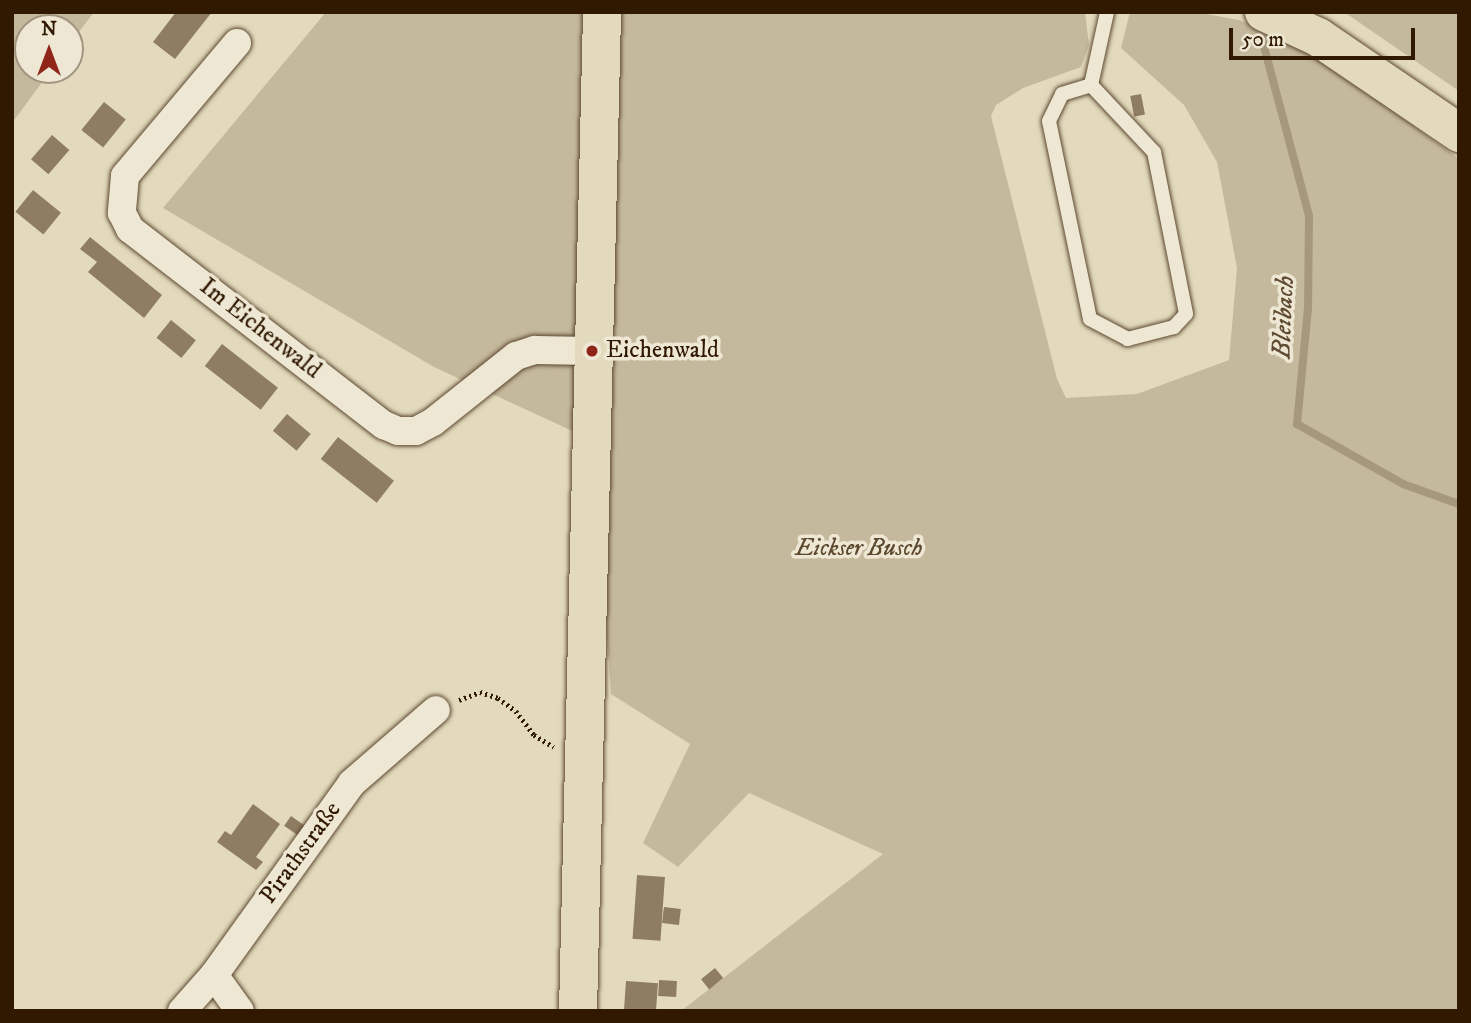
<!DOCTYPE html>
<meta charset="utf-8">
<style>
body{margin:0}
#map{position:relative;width:1471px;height:1023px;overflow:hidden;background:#e3dabd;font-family:"IM FELL DW Pica",serif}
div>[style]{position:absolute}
.green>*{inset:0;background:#c5b99d}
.stream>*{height:8px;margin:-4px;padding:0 4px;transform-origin:4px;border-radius:4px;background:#a6987d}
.building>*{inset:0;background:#8e7d63;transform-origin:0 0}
.path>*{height:4.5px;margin-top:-2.25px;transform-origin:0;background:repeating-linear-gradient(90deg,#311901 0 2px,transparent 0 5.5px)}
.roads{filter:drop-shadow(0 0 2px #5e4930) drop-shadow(0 0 2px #5e4930)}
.lane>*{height:14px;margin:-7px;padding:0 7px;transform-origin:7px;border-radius:7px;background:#ede7d4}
.street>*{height:28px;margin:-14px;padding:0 14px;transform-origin:14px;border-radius:14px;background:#ede7d4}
.primary>*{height:38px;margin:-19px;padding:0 19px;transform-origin:19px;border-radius:19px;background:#e3dabd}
.dots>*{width:19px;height:19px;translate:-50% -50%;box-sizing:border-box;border:4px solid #ede7d4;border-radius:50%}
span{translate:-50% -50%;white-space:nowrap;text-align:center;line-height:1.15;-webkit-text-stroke:7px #ede7d4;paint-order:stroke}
.street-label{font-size:24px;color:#311901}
.poi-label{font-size:24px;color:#311901}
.left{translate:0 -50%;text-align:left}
.park-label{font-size:24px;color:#5d4930;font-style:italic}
.water-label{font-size:26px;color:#604c33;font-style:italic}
.frame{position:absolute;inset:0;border:14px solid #311901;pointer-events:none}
.north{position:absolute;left:14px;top:14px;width:70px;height:70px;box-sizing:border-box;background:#ede7d4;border:2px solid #a29580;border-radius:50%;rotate:0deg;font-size:19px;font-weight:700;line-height:28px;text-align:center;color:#311901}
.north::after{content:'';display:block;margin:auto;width:24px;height:32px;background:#8f2418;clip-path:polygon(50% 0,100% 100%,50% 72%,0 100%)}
.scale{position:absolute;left:1229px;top:28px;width:186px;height:32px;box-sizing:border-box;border:4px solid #311901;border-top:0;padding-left:9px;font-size:21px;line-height:24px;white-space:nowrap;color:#311901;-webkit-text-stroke:5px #ede7d4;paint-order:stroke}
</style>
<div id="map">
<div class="green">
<div style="clip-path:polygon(12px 12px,94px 12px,70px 44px,70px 28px,28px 28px,28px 70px,51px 70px,12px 123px)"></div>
<div style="clip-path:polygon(326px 12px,1085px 12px,1089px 45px,1081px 67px,1023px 88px,996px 105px,991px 116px,1057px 379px,1066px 398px,1137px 394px,1229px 360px,1237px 268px,1217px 162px,1184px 105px,1121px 48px,1130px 12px,1195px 12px,1239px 20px,1306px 48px,1459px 159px,1459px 1011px,681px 1011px,883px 854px,749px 793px,678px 867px,643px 843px,690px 744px,611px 694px,594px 441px,434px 367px,163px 208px)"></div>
<div style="clip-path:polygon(1344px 12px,1459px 12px,1459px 91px)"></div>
</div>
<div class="stream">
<div style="left:1262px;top:39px;width:183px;rotate:75.1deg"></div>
<div style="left:1309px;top:216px;width:92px;rotate:90.6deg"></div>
<div style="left:1308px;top:308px;width:117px;rotate:95.4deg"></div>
<div style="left:1297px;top:424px;width:122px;rotate:29.5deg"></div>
<div style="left:1403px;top:484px;width:59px;rotate:19.7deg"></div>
</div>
<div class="building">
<div style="clip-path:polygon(176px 12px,212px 12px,175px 59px,153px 42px)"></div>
<div style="left:1141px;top:94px;width:21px;height:11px;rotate:79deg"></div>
<div style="left:104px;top:102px;width:28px;height:36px;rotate:39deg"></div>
<div style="left:52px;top:135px;width:23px;height:32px;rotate:41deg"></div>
<div style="left:33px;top:190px;width:36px;height:28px;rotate:39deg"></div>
<div style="clip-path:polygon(90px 237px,162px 295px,144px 318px,88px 272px,97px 262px,80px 249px)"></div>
<div style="left:171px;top:320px;width:32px;height:23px;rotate:39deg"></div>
<div style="left:222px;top:344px;width:71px;height:28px;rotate:38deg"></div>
<div style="left:287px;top:414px;width:31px;height:22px;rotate:40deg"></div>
<div style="left:338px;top:437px;width:71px;height:28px;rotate:38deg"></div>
<div style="clip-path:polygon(253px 804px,280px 824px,256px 857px,263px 862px,256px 870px,217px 842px,225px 831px,231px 835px)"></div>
<div style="left:291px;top:816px;width:21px;height:12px;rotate:35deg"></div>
<div style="left:637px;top:875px;width:28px;height:64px;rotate:4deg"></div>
<div style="left:664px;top:907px;width:17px;height:16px;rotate:7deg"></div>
<div style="left:715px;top:968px;width:13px;height:18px;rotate:51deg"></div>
<div style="left:659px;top:980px;width:18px;height:16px;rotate:3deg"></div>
<div style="left:626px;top:981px;width:32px;height:30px;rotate:4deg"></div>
</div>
<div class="path">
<div style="left:459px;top:700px;width:22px;rotate:-21deg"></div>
<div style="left:480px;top:692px;width:19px;rotate:18deg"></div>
<div style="left:498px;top:698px;width:22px;rotate:36deg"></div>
<div style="left:516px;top:711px;width:30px;rotate:53deg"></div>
<div style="left:534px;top:735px;width:23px;rotate:31deg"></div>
</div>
<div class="roads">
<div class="lane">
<div style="left:1091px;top:85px;width:92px;rotate:46.8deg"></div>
<div style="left:1154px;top:152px;width:165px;rotate:78.8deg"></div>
<div style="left:1186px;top:314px;width:18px;rotate:133deg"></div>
<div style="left:1174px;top:327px;width:48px;rotate:165.4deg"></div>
<div style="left:1128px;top:339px;width:43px;rotate:-152.2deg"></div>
<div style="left:1090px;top:319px;width:202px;rotate:-101.7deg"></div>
<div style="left:1049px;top:121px;width:30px;rotate:-64deg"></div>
<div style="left:1062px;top:94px;width:30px;rotate:-17deg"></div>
<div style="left:1091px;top:85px;width:75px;rotate:-77.6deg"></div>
</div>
<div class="street">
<div style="left:237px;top:43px;width:174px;rotate:130.1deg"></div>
<div style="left:125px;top:176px;width:37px;rotate:95deg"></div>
<div style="left:122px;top:213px;width:18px;rotate:63deg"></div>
<div style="left:130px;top:229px;width:321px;rotate:37.7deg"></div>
<div style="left:384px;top:425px;width:15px;rotate:23deg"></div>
<div style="left:398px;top:431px;width:18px"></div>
<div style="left:416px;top:431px;width:19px;rotate:-28deg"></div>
<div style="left:433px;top:422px;width:106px;rotate:-38.5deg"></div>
<div style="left:516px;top:356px;width:20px;rotate:-18deg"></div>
<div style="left:535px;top:350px;width:57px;rotate:1deg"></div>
<div style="left:214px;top:975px;width:44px;rotate:54.2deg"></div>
<div style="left:182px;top:1011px;width:48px;rotate:-48.4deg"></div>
<div style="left:214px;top:975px;width:236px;rotate:-54.3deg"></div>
<div style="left:352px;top:783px;width:111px;rotate:-41deg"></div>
</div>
<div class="primary">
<div style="left:1264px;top:12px;width:60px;rotate:24.8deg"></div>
<div style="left:1318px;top:37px;width:171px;rotate:34.2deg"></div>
<div style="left:578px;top:1011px;width:999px;rotate:-88.62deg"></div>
</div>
</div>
<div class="dots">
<div style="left:592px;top:351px;background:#8f2418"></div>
</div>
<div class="street-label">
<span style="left:260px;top:329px;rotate:38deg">Im Eichenwald</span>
<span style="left:301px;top:853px;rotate:-54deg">Pirathstraße</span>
</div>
<div class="poi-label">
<span class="left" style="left:606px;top:351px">Eichenwald</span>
</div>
<div class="park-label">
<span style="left:859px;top:549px">Eickser Busch</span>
</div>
<div class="water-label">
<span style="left:1284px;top:317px;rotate:-87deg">Bleibach</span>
</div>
<div class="frame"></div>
<div class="north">N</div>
<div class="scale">50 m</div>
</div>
